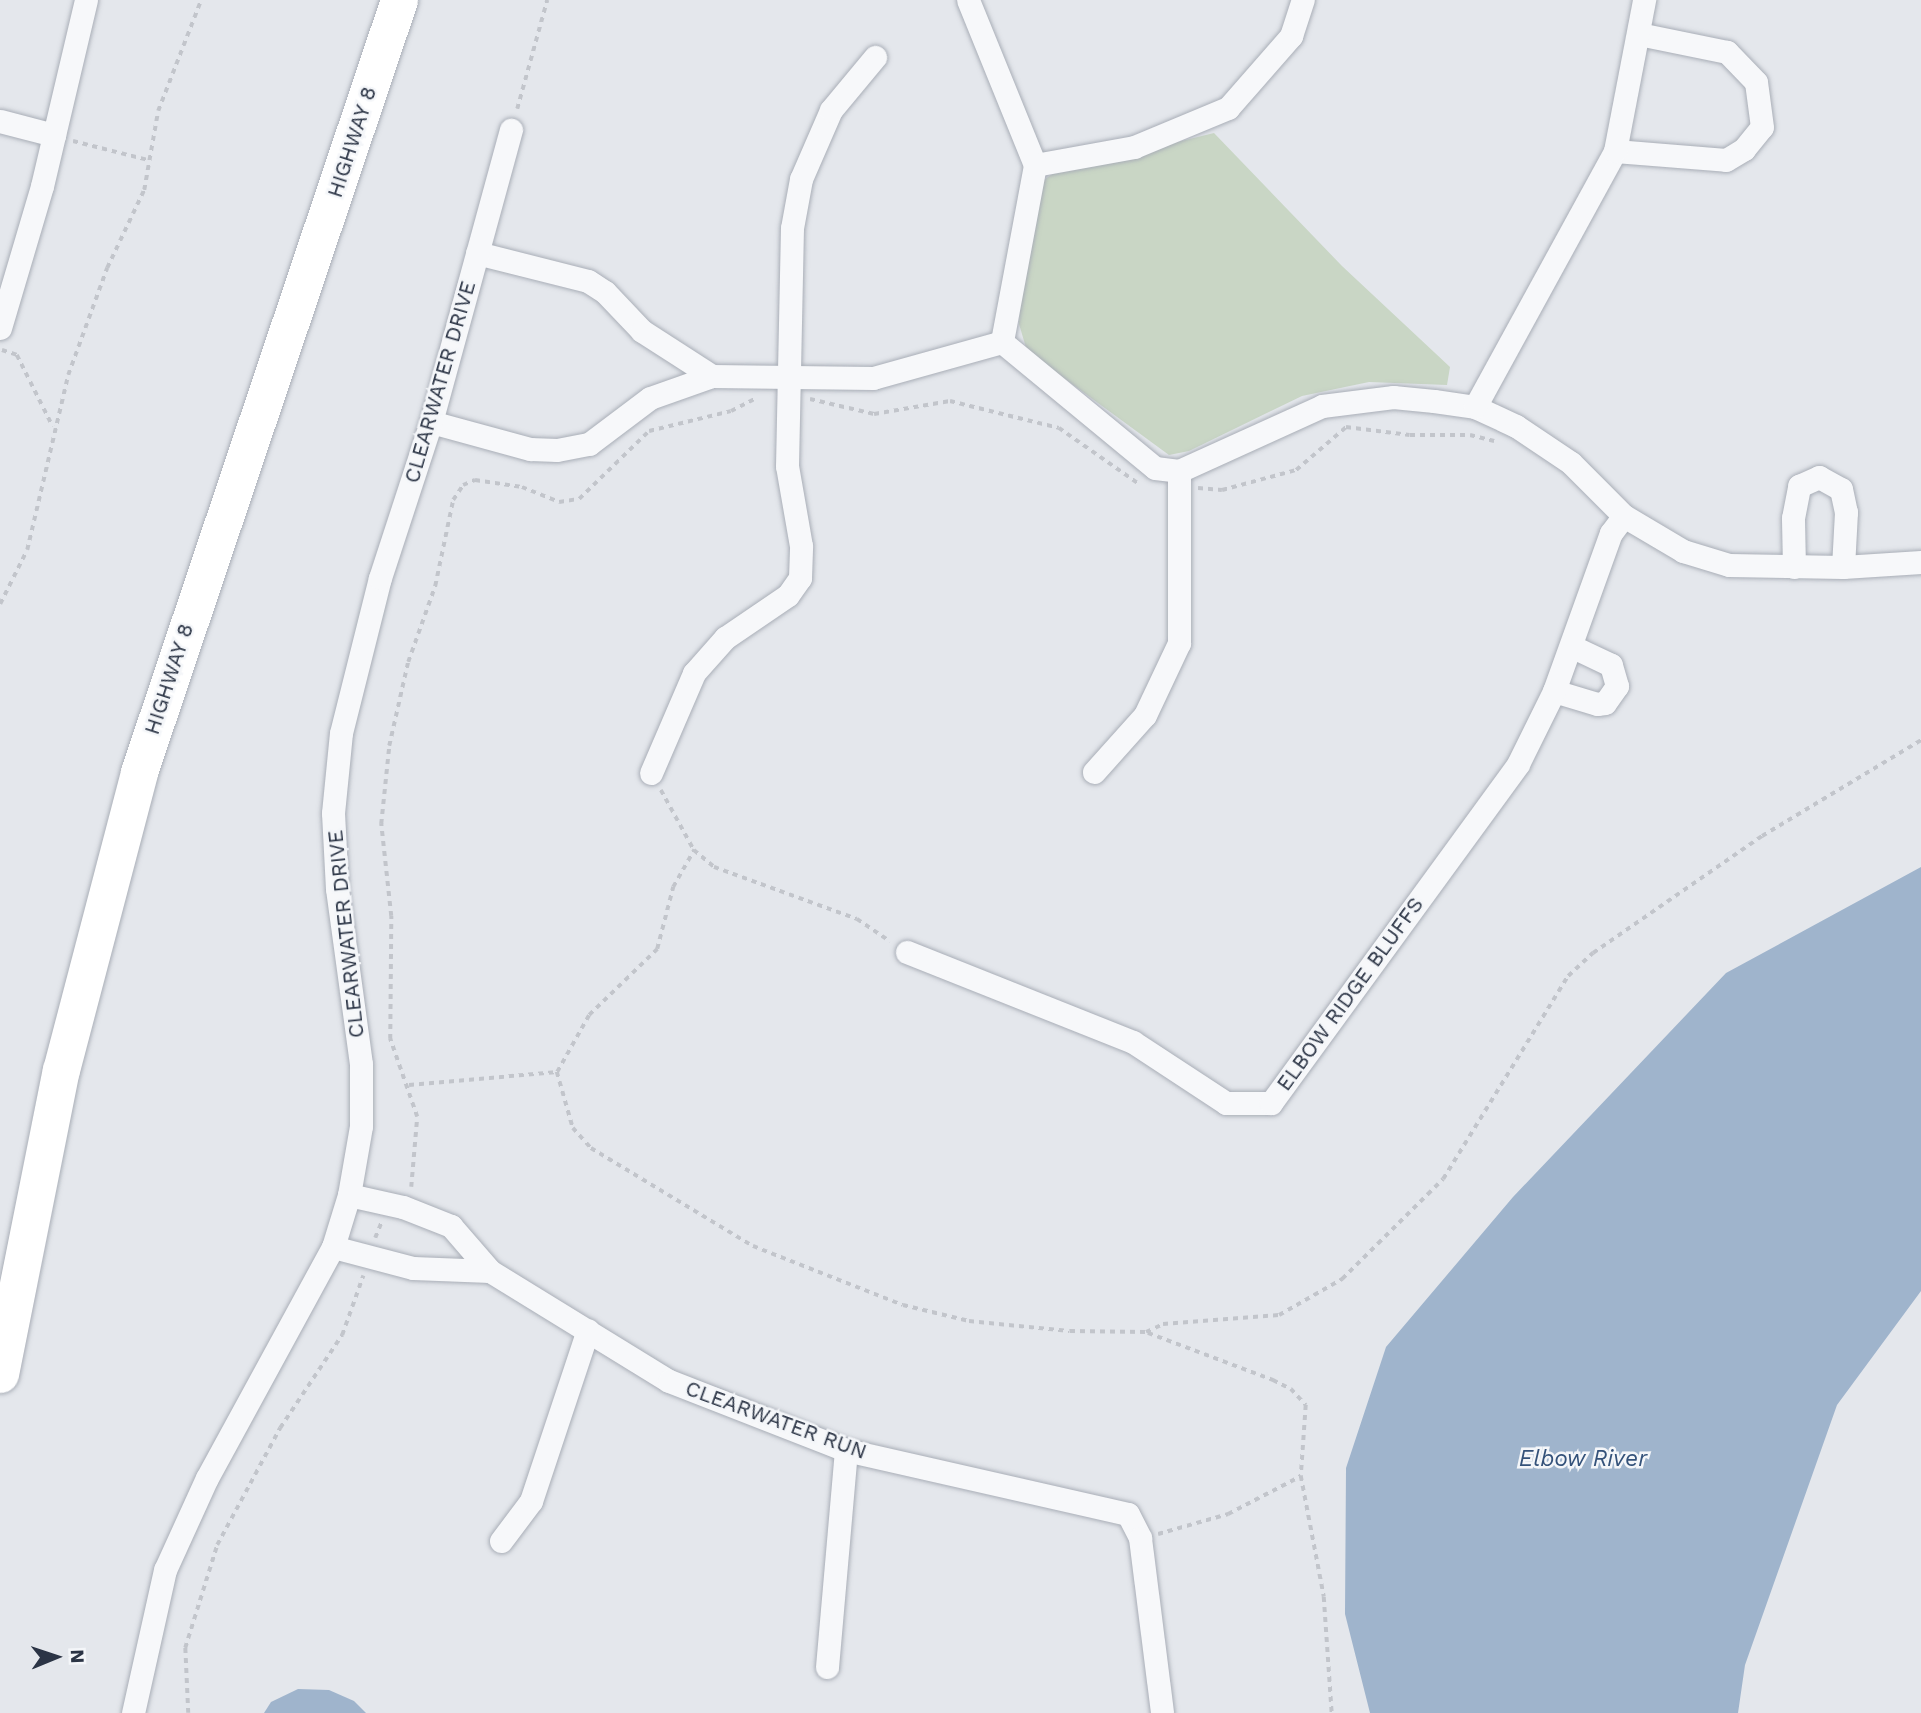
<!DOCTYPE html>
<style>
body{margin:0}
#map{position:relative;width:1921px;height:1713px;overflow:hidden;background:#e4e7ec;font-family:"Work Sans",sans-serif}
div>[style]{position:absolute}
.green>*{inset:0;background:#c9d6c5}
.water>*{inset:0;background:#9fb4cc}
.path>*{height:3.5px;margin-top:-1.75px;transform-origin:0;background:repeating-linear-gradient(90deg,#c2c5cb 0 5px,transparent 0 10px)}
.roads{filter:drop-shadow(0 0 2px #a9aeb7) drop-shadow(0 0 2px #a9aeb7)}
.street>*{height:23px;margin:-11.5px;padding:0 11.5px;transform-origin:11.5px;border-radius:11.5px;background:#f7f8fa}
.primary>*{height:37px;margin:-18.5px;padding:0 18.5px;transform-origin:18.5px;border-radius:18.5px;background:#fff}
span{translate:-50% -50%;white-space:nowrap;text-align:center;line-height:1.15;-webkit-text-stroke:5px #f4f6f9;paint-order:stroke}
.street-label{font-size:21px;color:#2b3445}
.water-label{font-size:23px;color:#34527a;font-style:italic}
.north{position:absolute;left:21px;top:1622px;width:70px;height:70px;-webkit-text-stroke:5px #f4f6f9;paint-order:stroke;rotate:88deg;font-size:19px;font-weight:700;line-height:28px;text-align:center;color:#2b3445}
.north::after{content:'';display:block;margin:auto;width:24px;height:32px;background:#2b3445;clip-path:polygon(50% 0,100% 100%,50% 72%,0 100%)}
</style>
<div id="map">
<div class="green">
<div style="clip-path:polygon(1214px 133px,1342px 266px,1450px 367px,1447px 385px,1369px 382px,1302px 396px,1189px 451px,1169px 455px,1027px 351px,1019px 324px,1021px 292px,1044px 180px,1055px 172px)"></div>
</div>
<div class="water">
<div style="clip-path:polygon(1921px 867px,1921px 1291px,1837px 1405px,1745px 1665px,1738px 1713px,1370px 1713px,1345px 1614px,1346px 1468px,1386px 1347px,1513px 1197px,1726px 973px)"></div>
<div style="clip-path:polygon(298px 1689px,329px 1690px,354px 1701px,366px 1713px,264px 1713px,271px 1702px)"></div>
</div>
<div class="path">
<div style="left:517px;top:109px;width:113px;rotate:-74.6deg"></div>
<div style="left:73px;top:141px;width:77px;rotate:14.2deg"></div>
<div style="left:2px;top:350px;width:16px;rotate:18deg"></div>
<div style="left:17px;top:355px;width:80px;rotate:63.4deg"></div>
<div style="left:810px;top:399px;width:66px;rotate:13.2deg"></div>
<div style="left:874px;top:414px;width:77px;rotate:-9.7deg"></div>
<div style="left:950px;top:401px;width:112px;rotate:13.9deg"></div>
<div style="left:1059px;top:428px;width:98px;rotate:35deg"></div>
<div style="left:1198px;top:488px;width:24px;rotate:5deg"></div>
<div style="left:1222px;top:490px;width:77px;rotate:-15.1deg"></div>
<div style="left:1296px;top:470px;width:66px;rotate:-40.7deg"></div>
<div style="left:1346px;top:427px;width:64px;rotate:7.1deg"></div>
<div style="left:1410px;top:435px;width:60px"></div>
<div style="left:1470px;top:435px;width:25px;rotate:14deg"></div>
<div style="left:0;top:604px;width:60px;rotate:-63.4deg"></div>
<div style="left:27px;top:550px;width:180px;rotate:-76.8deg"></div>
<div style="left:68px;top:375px;width:114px;rotate:-70deg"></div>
<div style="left:107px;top:268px;width:86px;rotate:-64.6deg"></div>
<div style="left:144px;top:190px;width:80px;rotate:-80deg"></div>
<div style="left:158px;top:111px;width:119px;rotate:-68.8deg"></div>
<div style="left:661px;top:790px;width:68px;rotate:61.2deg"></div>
<div style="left:694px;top:850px;width:26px;rotate:40deg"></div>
<div style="left:714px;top:867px;width:152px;rotate:20deg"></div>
<div style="left:857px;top:919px;width:40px;rotate:34deg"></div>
<div style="left:557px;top:1072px;width:58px;rotate:74.1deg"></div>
<div style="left:573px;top:1128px;width:27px;rotate:48deg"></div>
<div style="left:591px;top:1148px;width:189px;rotate:31.2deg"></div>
<div style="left:753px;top:1246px;width:161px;rotate:21.5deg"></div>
<div style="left:903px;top:1305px;width:68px;rotate:13.6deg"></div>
<div style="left:969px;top:1321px;width:101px;rotate:5.7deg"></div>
<div style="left:1070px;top:1331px;width:76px;rotate:0.8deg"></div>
<div style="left:1146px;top:1332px;width:19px;rotate:-25deg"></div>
<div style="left:1163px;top:1324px;width:116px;rotate:-4.4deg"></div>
<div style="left:1279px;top:1315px;width:73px;rotate:-29.7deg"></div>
<div style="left:1342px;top:1279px;width:142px;rotate:-44.7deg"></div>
<div style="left:1443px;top:1179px;width:238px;rotate:-58.4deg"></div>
<div style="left:1568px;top:976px;width:34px;rotate:-43deg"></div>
<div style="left:1593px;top:953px;width:206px;rotate:-34.7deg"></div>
<div style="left:1762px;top:836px;width:186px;rotate:-31.1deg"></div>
<div style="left:409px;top:1085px;width:149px;rotate:-5deg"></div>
<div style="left:557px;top:1072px;width:65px;rotate:-60.7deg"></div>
<div style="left:589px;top:1015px;width:95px;rotate:-44.1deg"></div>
<div style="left:657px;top:949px;width:64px;rotate:-75.5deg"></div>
<div style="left:673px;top:887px;width:43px;rotate:-60.4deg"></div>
<div style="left:411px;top:1187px;width:70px;rotate:-85.1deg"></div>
<div style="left:417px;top:1117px;width:83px;rotate:-109.1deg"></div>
<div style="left:390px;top:1039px;width:123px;rotate:-89.5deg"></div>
<div style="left:391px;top:916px;width:93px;rotate:-96.2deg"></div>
<div style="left:381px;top:824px;width:78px;rotate:-84.1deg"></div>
<div style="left:389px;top:746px;width:86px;rotate:-77.3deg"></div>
<div style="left:408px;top:662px;width:81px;rotate:-70.4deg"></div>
<div style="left:435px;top:586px;width:88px;rotate:-78.2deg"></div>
<div style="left:453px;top:500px;width:18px;rotate:-56deg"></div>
<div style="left:463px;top:485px;width:13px;rotate:-23deg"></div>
<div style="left:475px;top:480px;width:48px;rotate:8.5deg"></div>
<div style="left:522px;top:487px;width:40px;rotate:22deg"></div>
<div style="left:559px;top:502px;width:20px;rotate:-9deg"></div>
<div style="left:579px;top:499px;width:98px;rotate:-44.2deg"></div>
<div style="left:649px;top:431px;width:84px;rotate:-13.7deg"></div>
<div style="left:731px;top:411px;width:29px;rotate:-27deg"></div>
<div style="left:375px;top:1238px;width:16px;rotate:-68deg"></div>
<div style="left:1148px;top:1333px;width:134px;rotate:20.6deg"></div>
<div style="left:1273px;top:1380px;width:20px;rotate:27deg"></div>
<div style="left:1291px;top:1389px;width:22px;rotate:47deg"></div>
<div style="left:1306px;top:1405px;width:71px;rotate:94deg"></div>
<div style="left:1301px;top:1476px;width:123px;rotate:79.2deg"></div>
<div style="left:1324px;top:1597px;width:116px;rotate:86.1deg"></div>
<div style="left:1158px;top:1534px;width:73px;rotate:-15.9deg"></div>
<div style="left:1228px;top:1514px;width:82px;rotate:-27.5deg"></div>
<div style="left:188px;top:1713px;width:65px;rotate:-92.6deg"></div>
<div style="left:185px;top:1648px;width:108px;rotate:-72.7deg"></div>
<div style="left:217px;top:1545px;width:133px;rotate:-61.7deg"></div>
<div style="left:280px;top:1428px;width:112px;rotate:-56.3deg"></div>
<div style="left:342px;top:1335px;width:63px;rotate:-70.4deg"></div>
</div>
<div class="roads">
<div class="street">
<div style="left:968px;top:0;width:178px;rotate:67.9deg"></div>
<div style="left:1035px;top:165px;width:180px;rotate:100.6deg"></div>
<div style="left:0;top:121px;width:56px;rotate:14.5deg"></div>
<div style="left:1615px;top:151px;width:111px;rotate:4.6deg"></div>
<div style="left:1726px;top:160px;width:21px;rotate:-31deg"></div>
<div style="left:1744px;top:149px;width:28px;rotate:-51deg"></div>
<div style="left:1762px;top:127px;width:45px;rotate:-97.6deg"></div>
<div style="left:1756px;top:82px;width:42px;rotate:-134deg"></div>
<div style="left:1727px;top:52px;width:90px;rotate:-168.4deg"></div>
<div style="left:1035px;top:165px;width:101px;rotate:-10.3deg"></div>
<div style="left:1134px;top:147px;width:102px;rotate:-22.5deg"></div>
<div style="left:1228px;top:108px;width:96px;rotate:-48.8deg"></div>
<div style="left:1291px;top:36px;width:38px;rotate:-72deg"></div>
<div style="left:477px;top:253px;width:114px;rotate:14.2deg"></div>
<div style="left:588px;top:281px;width:20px;rotate:33deg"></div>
<div style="left:605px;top:292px;width:54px;rotate:46.5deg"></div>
<div style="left:642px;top:331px;width:83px;rotate:32.7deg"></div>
<div style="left:0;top:328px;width:148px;rotate:-73.5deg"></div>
<div style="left:42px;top:186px;width:191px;rotate:-76.7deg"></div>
<div style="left:1002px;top:342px;width:198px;rotate:39.5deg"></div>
<div style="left:1155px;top:468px;width:24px;rotate:7deg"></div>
<div style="left:1179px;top:471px;width:157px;rotate:-24.4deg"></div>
<div style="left:1322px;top:406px;width:72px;rotate:-7.2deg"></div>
<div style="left:1393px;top:397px;width:41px;rotate:5.6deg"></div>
<div style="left:1434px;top:401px;width:41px;rotate:8.3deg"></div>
<div style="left:1475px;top:407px;width:45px;rotate:24.9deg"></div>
<div style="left:1516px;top:426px;width:66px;rotate:33.9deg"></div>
<div style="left:1571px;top:463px;width:75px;rotate:45deg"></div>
<div style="left:1624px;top:516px;width:69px;rotate:30.7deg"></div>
<div style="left:1683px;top:551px;width:48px;rotate:16.9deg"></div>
<div style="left:1729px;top:565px;width:114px;rotate:1deg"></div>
<div style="left:1843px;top:567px;width:78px;rotate:-3.7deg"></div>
<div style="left:1475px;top:407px;width:292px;rotate:-61.3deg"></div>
<div style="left:1615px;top:151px;width:154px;rotate:-79.1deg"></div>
<div style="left:431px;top:422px;width:103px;rotate:15.3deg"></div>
<div style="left:530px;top:449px;width:27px;rotate:2deg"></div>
<div style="left:557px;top:450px;width:33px;rotate:-11deg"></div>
<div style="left:589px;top:444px;width:76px;rotate:-37deg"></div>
<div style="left:650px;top:398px;width:66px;rotate:-19.5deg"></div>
<div style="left:712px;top:376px;width:161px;rotate:0.7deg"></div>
<div style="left:873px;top:378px;width:134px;rotate:-15.6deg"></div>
<div style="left:1794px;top:567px;width:49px;rotate:-91.2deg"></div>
<div style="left:1793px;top:518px;width:33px;rotate:-79deg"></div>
<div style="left:1799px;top:486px;width:22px;rotate:-24deg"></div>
<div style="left:1819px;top:477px;width:25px;rotate:29deg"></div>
<div style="left:1841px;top:489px;width:24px;rotate:78deg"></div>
<div style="left:1846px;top:512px;width:55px;rotate:93.1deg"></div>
<div style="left:1554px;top:691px;width:45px;rotate:16.8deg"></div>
<div style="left:1597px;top:704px;width:8px;rotate:-7deg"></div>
<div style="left:1605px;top:703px;width:21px;rotate:-55deg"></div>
<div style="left:1617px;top:686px;width:22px;rotate:-106deg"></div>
<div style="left:1611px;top:665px;width:44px;rotate:-154.6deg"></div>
<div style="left:1094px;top:772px;width:76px;rotate:-48.2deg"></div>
<div style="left:1145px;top:715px;width:80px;rotate:-64.7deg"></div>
<div style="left:1179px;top:643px;width:172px;rotate:-90deg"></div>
<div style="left:651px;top:773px;width:109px;rotate:-66.7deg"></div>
<div style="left:694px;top:673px;width:47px;rotate:-48.5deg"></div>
<div style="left:725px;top:638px;width:76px;rotate:-34.3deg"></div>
<div style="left:788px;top:595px;width:21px;rotate:-55deg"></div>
<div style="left:800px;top:578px;width:32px;rotate:-88deg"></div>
<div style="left:801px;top:546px;width:81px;rotate:-99.9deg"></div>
<div style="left:787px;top:466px;width:238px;rotate:-88.8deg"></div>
<div style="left:792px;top:228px;width:50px;rotate:-79.6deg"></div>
<div style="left:801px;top:179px;width:75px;rotate:-66.5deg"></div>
<div style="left:831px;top:110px;width:69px;rotate:-50.3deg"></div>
<div style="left:907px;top:952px;width:243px;rotate:21.7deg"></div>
<div style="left:1133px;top:1042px;width:111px;rotate:33.3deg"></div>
<div style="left:1226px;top:1103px;width:45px"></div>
<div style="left:1271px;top:1103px;width:419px;rotate:-53.9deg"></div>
<div style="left:1518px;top:764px;width:81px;rotate:-63.7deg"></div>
<div style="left:1554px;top:691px;width:168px;rotate:-70.2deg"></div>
<div style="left:1611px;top:533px;width:21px;rotate:-53deg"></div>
<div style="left:349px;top:1195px;width:55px;rotate:12.5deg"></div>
<div style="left:403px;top:1207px;width:52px;rotate:21.6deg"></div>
<div style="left:451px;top:1226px;width:60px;rotate:49.1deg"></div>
<div style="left:490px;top:1271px;width:210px;rotate:31.6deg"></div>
<div style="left:669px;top:1381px;width:190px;rotate:21.3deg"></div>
<div style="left:846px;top:1450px;width:289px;rotate:12.8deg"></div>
<div style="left:1128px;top:1514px;width:27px;rotate:63deg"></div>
<div style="left:1140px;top:1538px;width:176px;rotate:82.8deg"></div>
<div style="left:333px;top:1247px;width:83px;rotate:14.7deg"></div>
<div style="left:413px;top:1268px;width:77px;rotate:2.2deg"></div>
<div style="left:501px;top:1541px;width:50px;rotate:-53.1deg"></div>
<div style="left:531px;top:1501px;width:180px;rotate:-71.6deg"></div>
<div style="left:827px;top:1667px;width:218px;rotate:-85deg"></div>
<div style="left:133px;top:1713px;width:147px;rotate:-77.4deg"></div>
<div style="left:165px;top:1570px;width:101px;rotate:-65.5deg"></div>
<div style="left:207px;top:1478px;width:263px;rotate:-61.4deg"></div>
<div style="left:333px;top:1247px;width:54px;rotate:-72.9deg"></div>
<div style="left:349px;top:1195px;width:70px;rotate:-80.1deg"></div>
<div style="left:361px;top:1126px;width:62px;rotate:-90deg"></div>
<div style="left:361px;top:1064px;width:177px;rotate:-97.8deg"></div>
<div style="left:337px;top:889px;width:76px;rotate:-93deg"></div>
<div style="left:333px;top:813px;width:80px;rotate:-84.3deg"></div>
<div style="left:341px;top:733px;width:160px;rotate:-75.9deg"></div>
<div style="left:380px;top:578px;width:164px;rotate:-71.9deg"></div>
<div style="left:431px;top:422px;width:303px;rotate:-74.7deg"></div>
</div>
<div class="primary">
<div style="left:0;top:1374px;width:310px;rotate:-78.7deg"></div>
<div style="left:61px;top:1070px;width:308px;rotate:-75.3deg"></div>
<div style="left:139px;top:772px;width:815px;rotate:-71.39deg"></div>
</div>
</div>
<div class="street-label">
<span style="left:352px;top:142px;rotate:-72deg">HIGHWAY 8</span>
<span style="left:440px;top:382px;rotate:-74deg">CLEARWATER DRIVE</span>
<span style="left:169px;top:679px;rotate:-72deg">HIGHWAY 8</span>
<span style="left:346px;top:934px;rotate:-96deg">CLEARWATER DRIVE</span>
<span style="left:1350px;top:994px;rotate:-54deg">ELBOW RIDGE BLUFFS</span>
<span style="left:776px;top:1420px;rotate:20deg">CLEARWATER RUN</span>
</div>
<div class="water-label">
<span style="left:1583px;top:1459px">Elbow River</span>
</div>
<div class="north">N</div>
</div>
